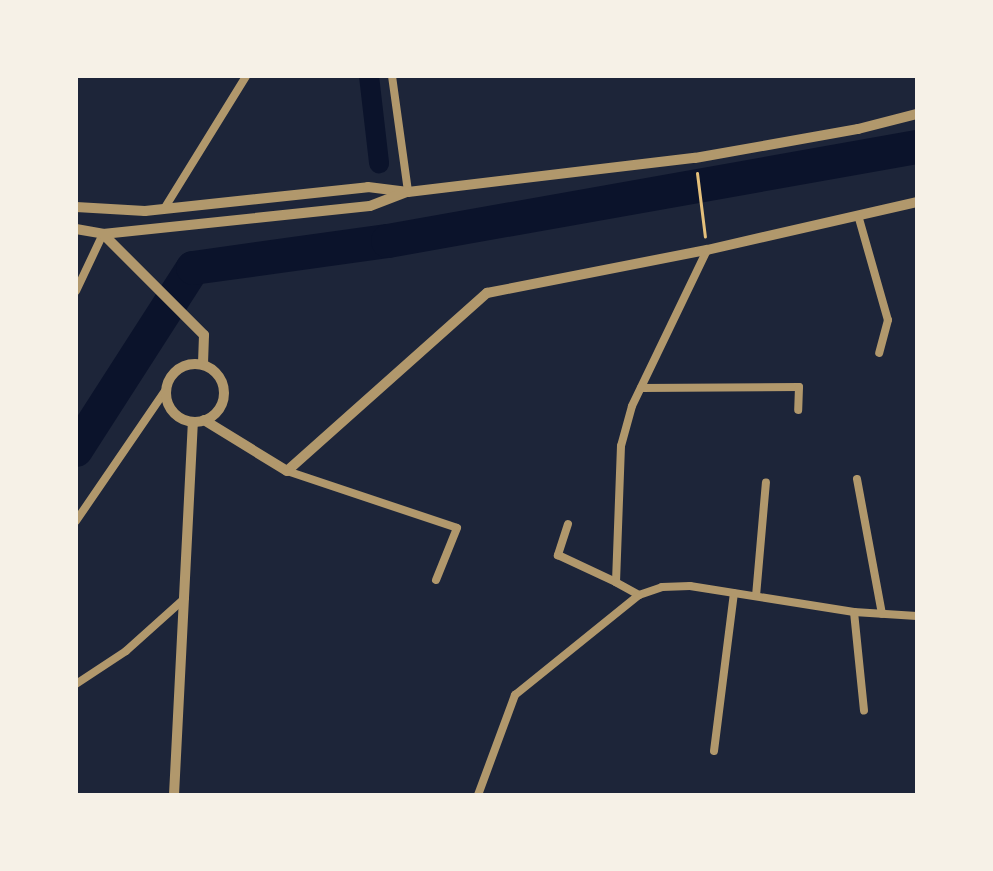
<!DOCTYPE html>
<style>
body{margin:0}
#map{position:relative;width:993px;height:871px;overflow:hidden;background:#14213d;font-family:"Golos Text",sans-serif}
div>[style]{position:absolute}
.green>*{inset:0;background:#1d2539;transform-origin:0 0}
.canal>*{height:20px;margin:-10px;padding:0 10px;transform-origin:10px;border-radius:10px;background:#0b132b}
.river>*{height:34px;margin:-17px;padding:0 17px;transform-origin:17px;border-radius:17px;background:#0b132b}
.path>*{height:3px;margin:-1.5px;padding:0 1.5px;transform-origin:1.5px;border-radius:1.5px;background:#e5c07b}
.minor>*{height:8px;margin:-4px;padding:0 4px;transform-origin:4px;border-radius:4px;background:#b1986c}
.tertiary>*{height:10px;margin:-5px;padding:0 5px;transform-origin:5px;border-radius:5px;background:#b1986c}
.tertiary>.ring{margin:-5px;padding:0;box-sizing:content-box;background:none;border:10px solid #b1986c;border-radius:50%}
span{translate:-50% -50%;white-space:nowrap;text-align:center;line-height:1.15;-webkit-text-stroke:8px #f6f1e7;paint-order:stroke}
.frame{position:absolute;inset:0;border:78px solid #f6f1e7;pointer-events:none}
</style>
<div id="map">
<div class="green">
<div style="left:76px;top:76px;width:841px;height:719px"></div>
</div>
<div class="canal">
<div style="left:369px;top:76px;width:88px;rotate:83.4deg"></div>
</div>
<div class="river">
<div style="left:76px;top:450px;width:216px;rotate:-57.3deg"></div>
<div style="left:193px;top:268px;width:197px;rotate:-7.9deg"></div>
<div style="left:388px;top:241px;width:537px;rotate:-10.08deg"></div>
</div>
<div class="path">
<div style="left:697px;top:173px;width:64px;rotate:82.9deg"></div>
</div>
<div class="minor">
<div style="left:392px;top:76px;width:117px;rotate:82.1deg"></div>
<div style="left:164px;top:209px;width:156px;rotate:-58.3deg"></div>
<div style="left:858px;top:215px;width:109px;rotate:74.1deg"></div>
<div style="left:888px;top:320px;width:34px;rotate:105deg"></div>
<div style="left:76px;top:291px;width:63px;rotate:-64.7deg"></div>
<div style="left:641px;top:388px;width:158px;rotate:-0.4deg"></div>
<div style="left:799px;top:387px;width:23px;rotate:92deg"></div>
<div style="left:287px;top:471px;width:179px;rotate:18.5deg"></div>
<div style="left:457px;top:528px;width:56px;rotate:112deg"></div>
<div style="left:857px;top:479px;width:137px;rotate:79.5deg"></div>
<div style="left:76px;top:521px;width:158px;rotate:-55.6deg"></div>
<div style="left:568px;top:524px;width:33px;rotate:108deg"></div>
<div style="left:558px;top:555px;width:64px;rotate:25deg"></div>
<div style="left:639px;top:595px;width:26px;rotate:-151deg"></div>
<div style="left:616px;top:582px;width:136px;rotate:-87.9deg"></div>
<div style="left:621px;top:446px;width:41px;rotate:-74.6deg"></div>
<div style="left:632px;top:406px;width:173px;rotate:-64.3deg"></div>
<div style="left:756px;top:596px;width:114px;rotate:-85deg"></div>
<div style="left:854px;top:612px;width:99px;rotate:84.2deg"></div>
<div style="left:76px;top:684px;width:60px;rotate:-33.4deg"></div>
<div style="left:126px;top:651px;width:79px;rotate:-41.9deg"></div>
<div style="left:714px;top:751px;width:159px;rotate:-82.8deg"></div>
<div style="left:478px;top:795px;width:107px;rotate:-69.7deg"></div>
<div style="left:515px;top:695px;width:159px;rotate:-38.9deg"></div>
<div style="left:639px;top:595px;width:24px;rotate:-19deg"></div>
<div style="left:662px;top:587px;width:28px;rotate:-2deg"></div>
<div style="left:690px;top:586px;width:166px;rotate:9deg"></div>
<div style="left:854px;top:612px;width:63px;rotate:3.6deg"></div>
</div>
<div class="tertiary">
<div style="left:76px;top:207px;width:69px;rotate:3.3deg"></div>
<div style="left:145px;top:211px;width:224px;rotate:-6.1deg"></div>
<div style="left:368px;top:187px;width:40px;rotate:7.1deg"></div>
<div style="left:408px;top:192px;width:289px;rotate:-6.8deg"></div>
<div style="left:695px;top:158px;width:166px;rotate:-10.1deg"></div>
<div style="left:858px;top:129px;width:61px;rotate:-14.3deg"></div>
<div style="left:76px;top:229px;width:27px;rotate:10deg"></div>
<div style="left:103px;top:234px;width:268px;rotate:-6deg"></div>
<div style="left:370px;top:206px;width:39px;rotate:-21deg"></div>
<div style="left:103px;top:234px;width:143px;rotate:45deg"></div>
<div style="left:204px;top:335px;width:29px;rotate:92deg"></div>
<div class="ring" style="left:166px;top:364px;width:48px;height:48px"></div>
<div style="left:204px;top:420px;width:97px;rotate:31.6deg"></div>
<div style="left:287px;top:471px;width:268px;rotate:-41.7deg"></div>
<div style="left:487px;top:293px;width:224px;rotate:-11.1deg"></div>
<div style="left:707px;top:250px;width:215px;rotate:-12.9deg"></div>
<div style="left:174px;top:795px;width:372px;rotate:-87.1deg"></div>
</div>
<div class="frame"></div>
</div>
